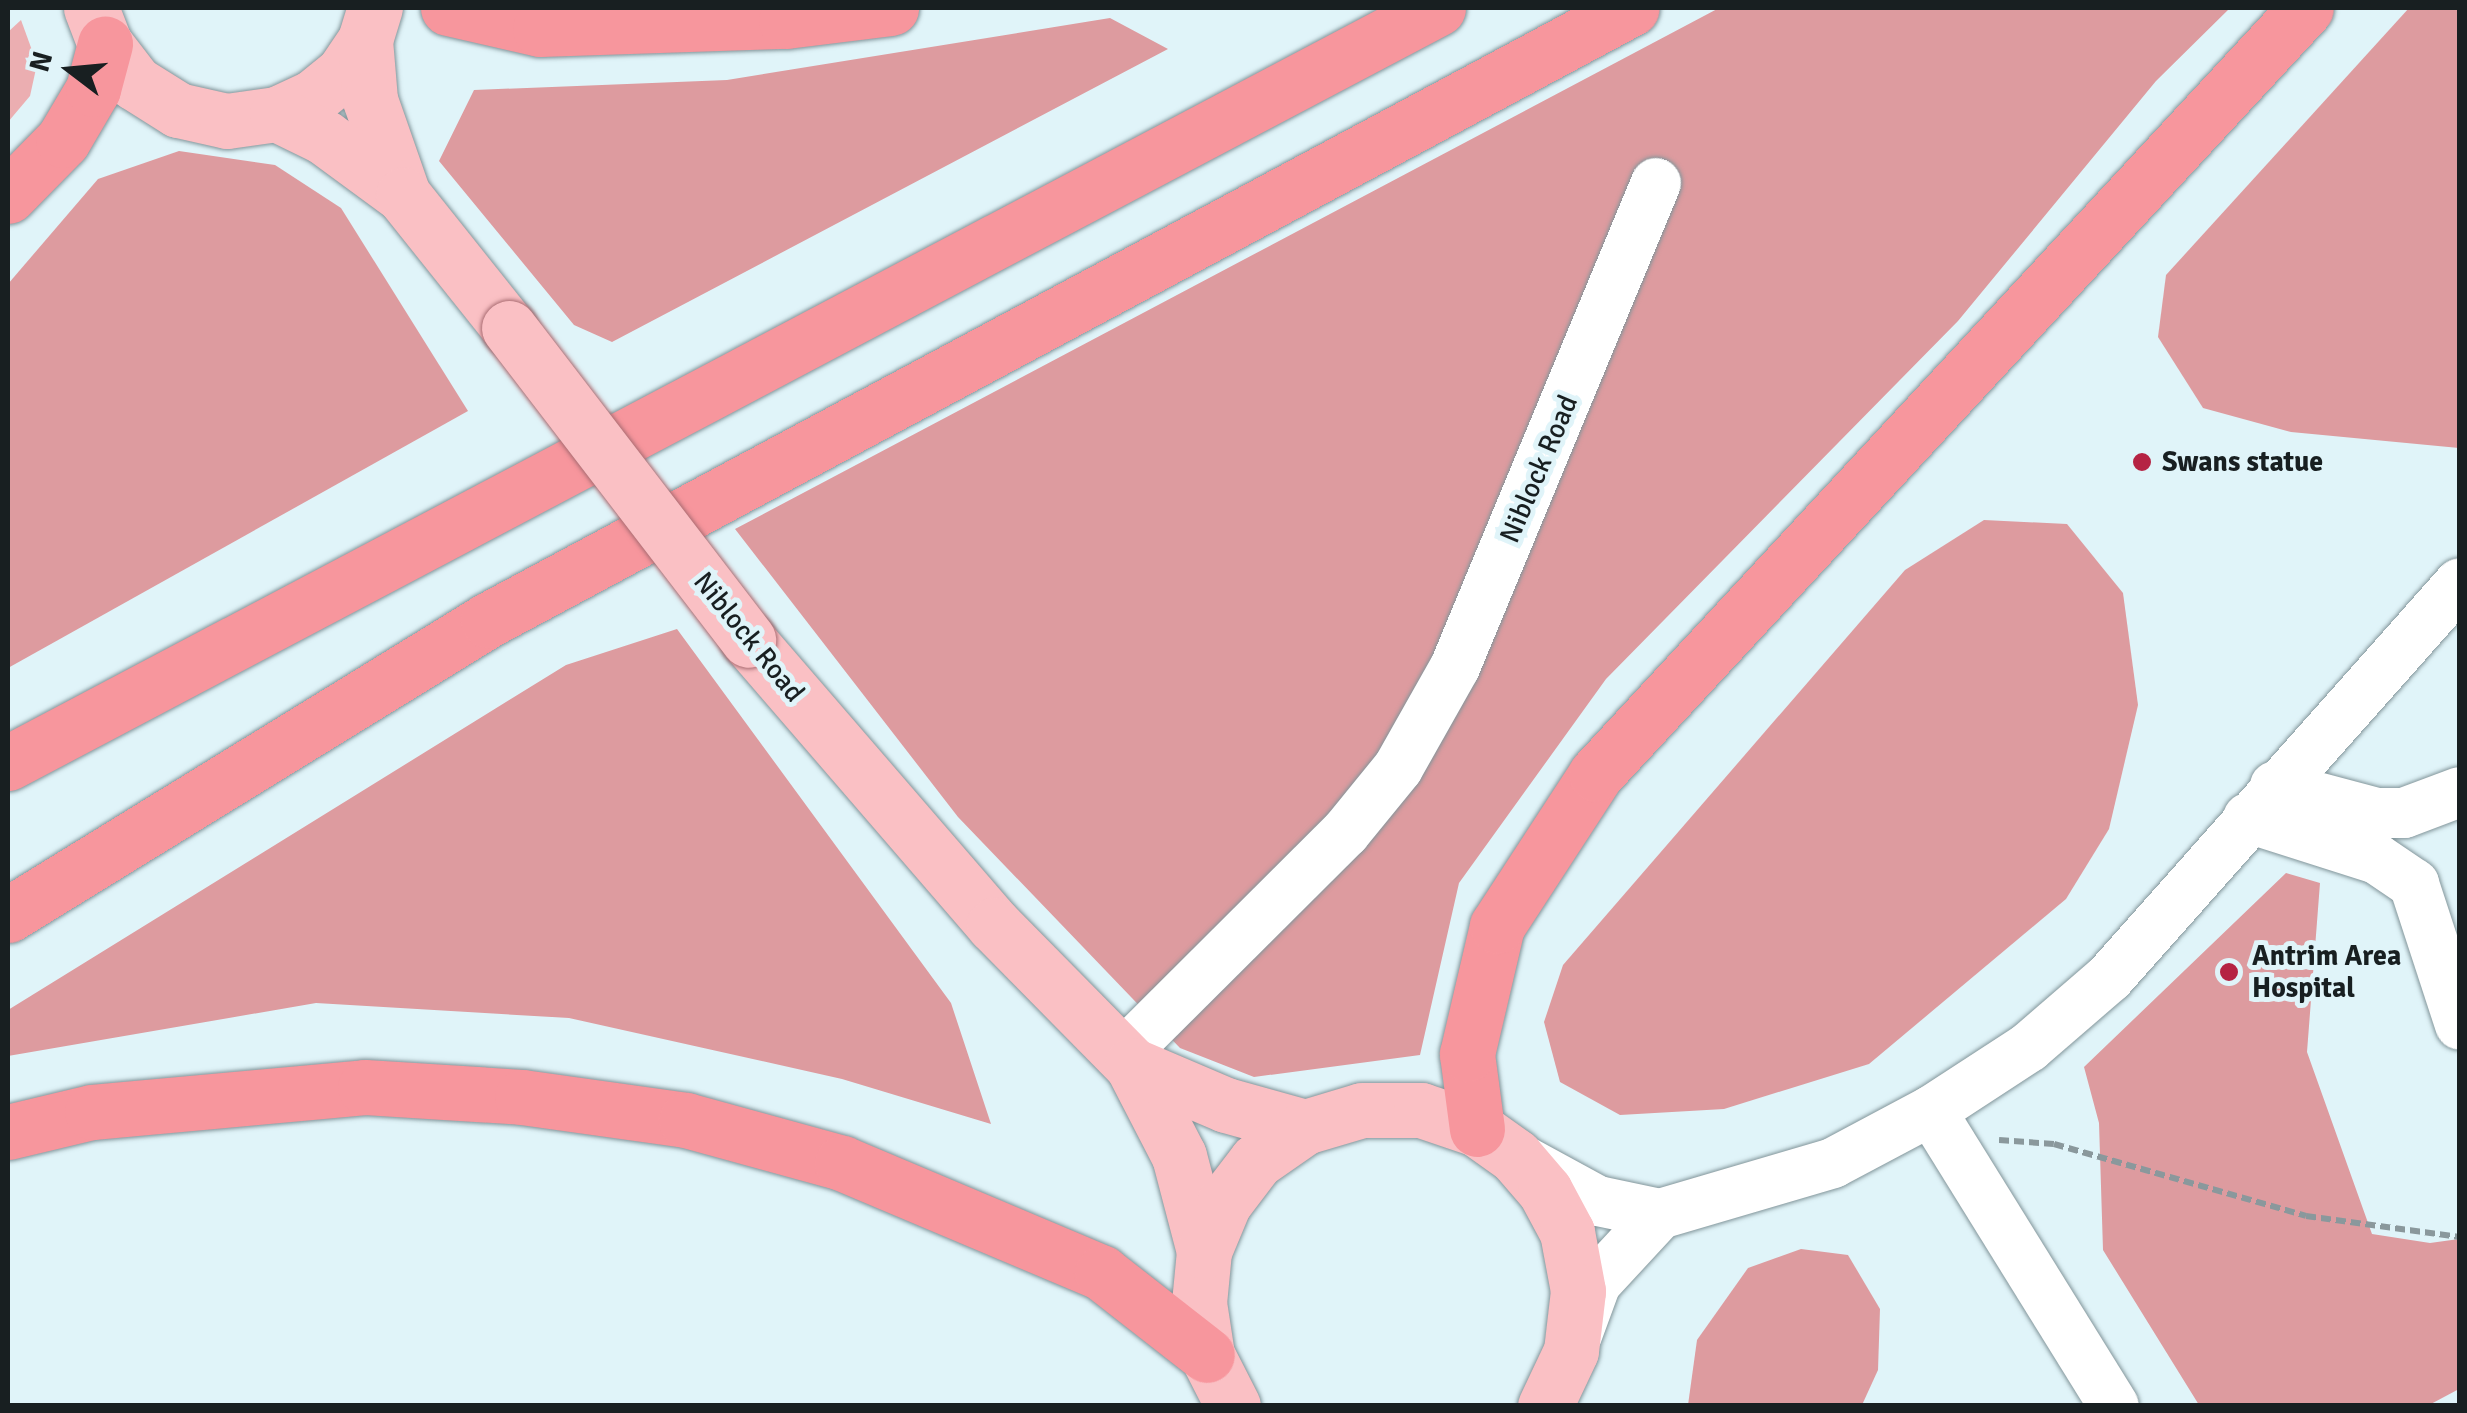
<!DOCTYPE html>
<style>
body{margin:0}
#map{position:relative;width:2467px;height:1413px;overflow:hidden;background:#e0f4f9;font-family:Signika,sans-serif}
div>[style]{position:absolute}
.green>*{inset:0;background:#ebaeb1}
.forest>*{inset:0;background:#dd9b9f}
.path>*{height:6px;margin-top:-3px;transform-origin:0;background:repeating-linear-gradient(90deg,#8a989c 0 10px,transparent 0 15px)}
.roads{filter:drop-shadow(0 0 2px #82959a) drop-shadow(0 0 2px #82959a)}
.minor>*{height:50px;margin:-25px;padding:0 25px;transform-origin:25px;border-radius:25px;background:#fff}
.major>*{height:55px;margin:-27.5px;padding:0 27.5px;transform-origin:27.5px;border-radius:27.5px;background:#fac0c4}
.highway>*{height:55px;margin:-27.5px;padding:0 27.5px;transform-origin:27.5px;border-radius:27.5px;background:#f7969d}
.bridges{filter:drop-shadow(0 0 2px #a96c72) drop-shadow(0 0 2px #a96c72)}
.major-bridge>*{height:55px;margin:-27.5px;padding:0 27.5px;transform-origin:27.5px;border-radius:27.5px;background:#fac0c4}
.dots>*{width:28px;height:28px;translate:-50% -50%;box-sizing:border-box;border:5px solid #e0f4f9;border-radius:50%}
span{translate:-50% -50%;white-space:nowrap;text-align:center;line-height:1.15;-webkit-text-stroke:10px #e0f4f9;paint-order:stroke}
.poi-label{font-size:28px;color:#181f21;font-weight:700}
.left{translate:0 -50%;text-align:left}
.street-label{font-size:28px;color:#181f21}
.frame{position:absolute;inset:0;border:10px solid #181f21;pointer-events:none}
.north{position:absolute;left:20px;top:20px;width:100px;height:100px;-webkit-text-stroke:8px #e0f4f9;paint-order:stroke;rotate:286deg;font-size:28px;font-weight:700;line-height:40px;text-align:center;color:#181f21}
.north::after{content:'';display:block;margin:auto;width:35px;height:45px;background:#181f21;clip-path:polygon(50% 0,100% 100%,50% 72%,0 100%)}
</style>
<div id="map">
<div class="green">
<div style="clip-path:polygon(21px 20px,37px 64px,30px 96px,8px 122px,8px 32px)"></div>
</div>
<div class="forest">
<div style="clip-path:polygon(1719px 8px,2230px 8px,2156px 81px,1958px 321px,1606px 679px,1459px 883px,1420px 1055px,1254px 1077px,1180px 1048px,958px 817px,735px 529px)"></div>
<div style="clip-path:polygon(2409px 8px,2459px 8px,2459px 448px,2291px 432px,2203px 408px,2158px 337px,2166px 275px)"></div>
<div style="clip-path:polygon(1110px 18px,1168px 49px,612px 342px,574px 325px,439px 161px,474px 90px,727px 80px)"></div>
<div style="clip-path:polygon(179px 151px,275px 165px,341px 208px,468px 411px,8px 668px,8px 284px,98px 179px)"></div>
<div style="clip-path:polygon(1984px 520px,2067px 524px,2123px 593px,2138px 705px,2109px 829px,2066px 899px,1869px 1064px,1724px 1109px,1620px 1115px,1560px 1082px,1544px 1022px,1563px 965px,1905px 570px)"></div>
<div style="clip-path:polygon(677px 629px,951px 1003px,991px 1124px,842px 1079px,569px 1018px,316px 1003px,8px 1056px,8px 1010px,566px 665px)"></div>
<div style="clip-path:polygon(2286px 873px,2320px 883px,2307px 1052px,2372px 1234px,2430px 1243px,2459px 1239px,2459px 1389px,2429px 1405px,2199px 1405px,2103px 1250px,2099px 1123px,2084px 1067px)"></div>
<div style="clip-path:polygon(1801px 1249px,1848px 1255px,1880px 1309px,1878px 1370px,1862px 1405px,1688px 1405px,1697px 1340px,1748px 1268px)"></div>
</div>
<div class="path">
<div style="left:1999px;top:1140px;width:55px;rotate:4.2deg"></div>
<div style="left:2054px;top:1144px;width:262px;rotate:15.9deg"></div>
<div style="left:2306px;top:1216px;width:155px;rotate:7.8deg"></div>
</div>
<div class="roads">
<div class="minor">
<div style="left:2275px;top:786px;width:106px;rotate:14.8deg"></div>
<div style="left:2377px;top:813px;width:27px"></div>
<div style="left:2404px;top:813px;width:60px;rotate:-20.6deg"></div>
<div style="left:2248px;top:818px;width:135px;rotate:17.6deg"></div>
<div style="left:2377px;top:859px;width:45px;rotate:34deg"></div>
<div style="left:2414px;top:884px;width:148px;rotate:71.9deg"></div>
<div style="left:1122px;top:1055px;width:315px;rotate:-44.9deg"></div>
<div style="left:1345px;top:833px;width:84px;rotate:-50.8deg"></div>
<div style="left:1398px;top:768px;width:116px;rotate:-60.6deg"></div>
<div style="left:1455px;top:667px;width:524px;rotate:-67.45deg"></div>
<div style="left:1931px;top:1111px;width:347px;rotate:58.2deg"></div>
<div style="left:1515px;top:1156px;width:94px;rotate:28.5deg"></div>
<div style="left:1598px;top:1201px;width:63px;rotate:11.8deg"></div>
<div style="left:1660px;top:1214px;width:180px;rotate:-16.4deg"></div>
<div style="left:1833px;top:1163px;width:111px;rotate:-28deg"></div>
<div style="left:1931px;top:1111px;width:117px;rotate:-33.1deg"></div>
<div style="left:2029px;top:1047px;width:106px;rotate:-40.8deg"></div>
<div style="left:2109px;top:978px;width:528px;rotate:-48.38deg"></div>
<div style="left:1577px;top:1335px;width:55px;rotate:-69.9deg"></div>
<div style="left:1596px;top:1283px;width:94px;rotate:-47.2deg"></div>
</div>
<div class="major">
<div style="left:91px;top:8px;width:39px;rotate:69deg"></div>
<div style="left:105px;top:44px;width:49px;rotate:52.4deg"></div>
<div style="left:135px;top:83px;width:51px;rotate:32.1deg"></div>
<div style="left:178px;top:110px;width:50px;rotate:12.7deg"></div>
<div style="left:227px;top:121px;width:50px;rotate:-8deg"></div>
<div style="left:277px;top:114px;width:38px;rotate:-25deg"></div>
<div style="left:312px;top:98px;width:40px;rotate:-39deg"></div>
<div style="left:343px;top:73px;width:40px;rotate:-56deg"></div>
<div style="left:365px;top:40px;width:34px;rotate:-73deg"></div>
<div style="left:365px;top:40px;width:60px;rotate:85.2deg"></div>
<div style="left:370px;top:100px;width:101px;rotate:70.8deg"></div>
<div style="left:277px;top:114px;width:52px;rotate:26.1deg"></div>
<div style="left:324px;top:137px;width:98px;rotate:36.3deg"></div>
<div style="left:403px;top:195px;width:170px;rotate:51.4deg"></div>
<div style="left:748px;top:640px;width:376px;rotate:49.2deg"></div>
<div style="left:994px;top:925px;width:197px;rotate:45.4deg"></div>
<div style="left:1132px;top:1065px;width:102px;rotate:62.7deg"></div>
<div style="left:1179px;top:1156px;width:98px;rotate:75.3deg"></div>
<div style="left:1132px;top:1065px;width:102px;rotate:23.1deg"></div>
<div style="left:1226px;top:1105px;width:82px;rotate:15.6deg"></div>
<div style="left:1233px;top:1406px;width:57px;rotate:-117deg"></div>
<div style="left:1207px;top:1355px;width:53px;rotate:-98.7deg"></div>
<div style="left:1199px;top:1303px;width:52px;rotate:-84.5deg"></div>
<div style="left:1204px;top:1251px;width:52px;rotate:-67.4deg"></div>
<div style="left:1224px;top:1203px;width:53px;rotate:-52.7deg"></div>
<div style="left:1256px;top:1161px;width:60px;rotate:-34.8deg"></div>
<div style="left:1305px;top:1127px;width:59px;rotate:-16.6deg"></div>
<div style="left:1362px;top:1110px;width:59px"></div>
<div style="left:1421px;top:1110px;width:59px;rotate:18.7deg"></div>
<div style="left:1477px;top:1129px;width:47px;rotate:35.4deg"></div>
<div style="left:1515px;top:1156px;width:46px;rotate:49.4deg"></div>
<div style="left:1545px;top:1191px;width:47px;rotate:61.8deg"></div>
<div style="left:1567px;top:1232px;width:60px;rotate:79.4deg"></div>
<div style="left:1578px;top:1291px;width:60px;rotate:96.7deg"></div>
<div style="left:1571px;top:1351px;width:61px;rotate:115.3deg"></div>
</div>
<div class="highway">
<div style="left:448px;top:8px;width:94px;rotate:12.9deg"></div>
<div style="left:540px;top:29px;width:246px;rotate:-1.9deg"></div>
<div style="left:786px;top:21px;width:106px;rotate:-7.1deg"></div>
<div style="left:8px;top:196px;width:78px;rotate:-45.5deg"></div>
<div style="left:63px;top:140px;width:59px;rotate:-59.5deg"></div>
<div style="left:93px;top:89px;width:47px;rotate:-75.1deg"></div>
<div style="left:8px;top:763px;width:1617px;rotate:-27.83deg"></div>
<div style="left:8px;top:915px;width:563px;rotate:-31.57deg"></div>
<div style="left:488px;top:620px;width:1297px;rotate:-28.15deg"></div>
<div style="left:1477px;top:1129px;width:76px;rotate:-97.6deg"></div>
<div style="left:1467px;top:1054px;width:131px;rotate:-76.8deg"></div>
<div style="left:1497px;top:926px;width:181px;rotate:-56.9deg"></div>
<div style="left:1596px;top:774px;width:1044px;rotate:-47.17deg"></div>
<div style="left:8px;top:1132px;width:86px;rotate:-13.4deg"></div>
<div style="left:92px;top:1112px;width:274px;rotate:-5.2deg"></div>
<div style="left:365px;top:1087px;width:157px;rotate:3.6deg"></div>
<div style="left:522px;top:1097px;width:166px;rotate:8deg"></div>
<div style="left:686px;top:1120px;width:162px;rotate:15.4deg"></div>
<div style="left:842px;top:1163px;width:282px;rotate:22.9deg"></div>
<div style="left:1102px;top:1273px;width:133px;rotate:38deg"></div>
</div>
</div>
<div class="bridges">
<div class="major-bridge">
<div style="left:509px;top:328px;width:393px;rotate:52.5deg"></div>
</div>
</div>
<div class="dots">
<div style="left:2142px;top:462px;background:#b52343"></div>
<div style="left:2229px;top:972px;background:#b52343"></div>
</div>
<div class="poi-label">
<span class="left" style="left:2162px;top:462px">Swans statue</span>
<span class="left" style="left:2252px;top:972px">Antrim Area<br>Hospital</span>
</div>
<div class="street-label">
<span style="left:1539px;top:469px;rotate:-67deg">Niblock Road</span>
<span style="left:749px;top:637px;rotate:51deg">Niblock Road</span>
</div>
<div class="frame"></div>
<div class="north">N</div>
</div>
